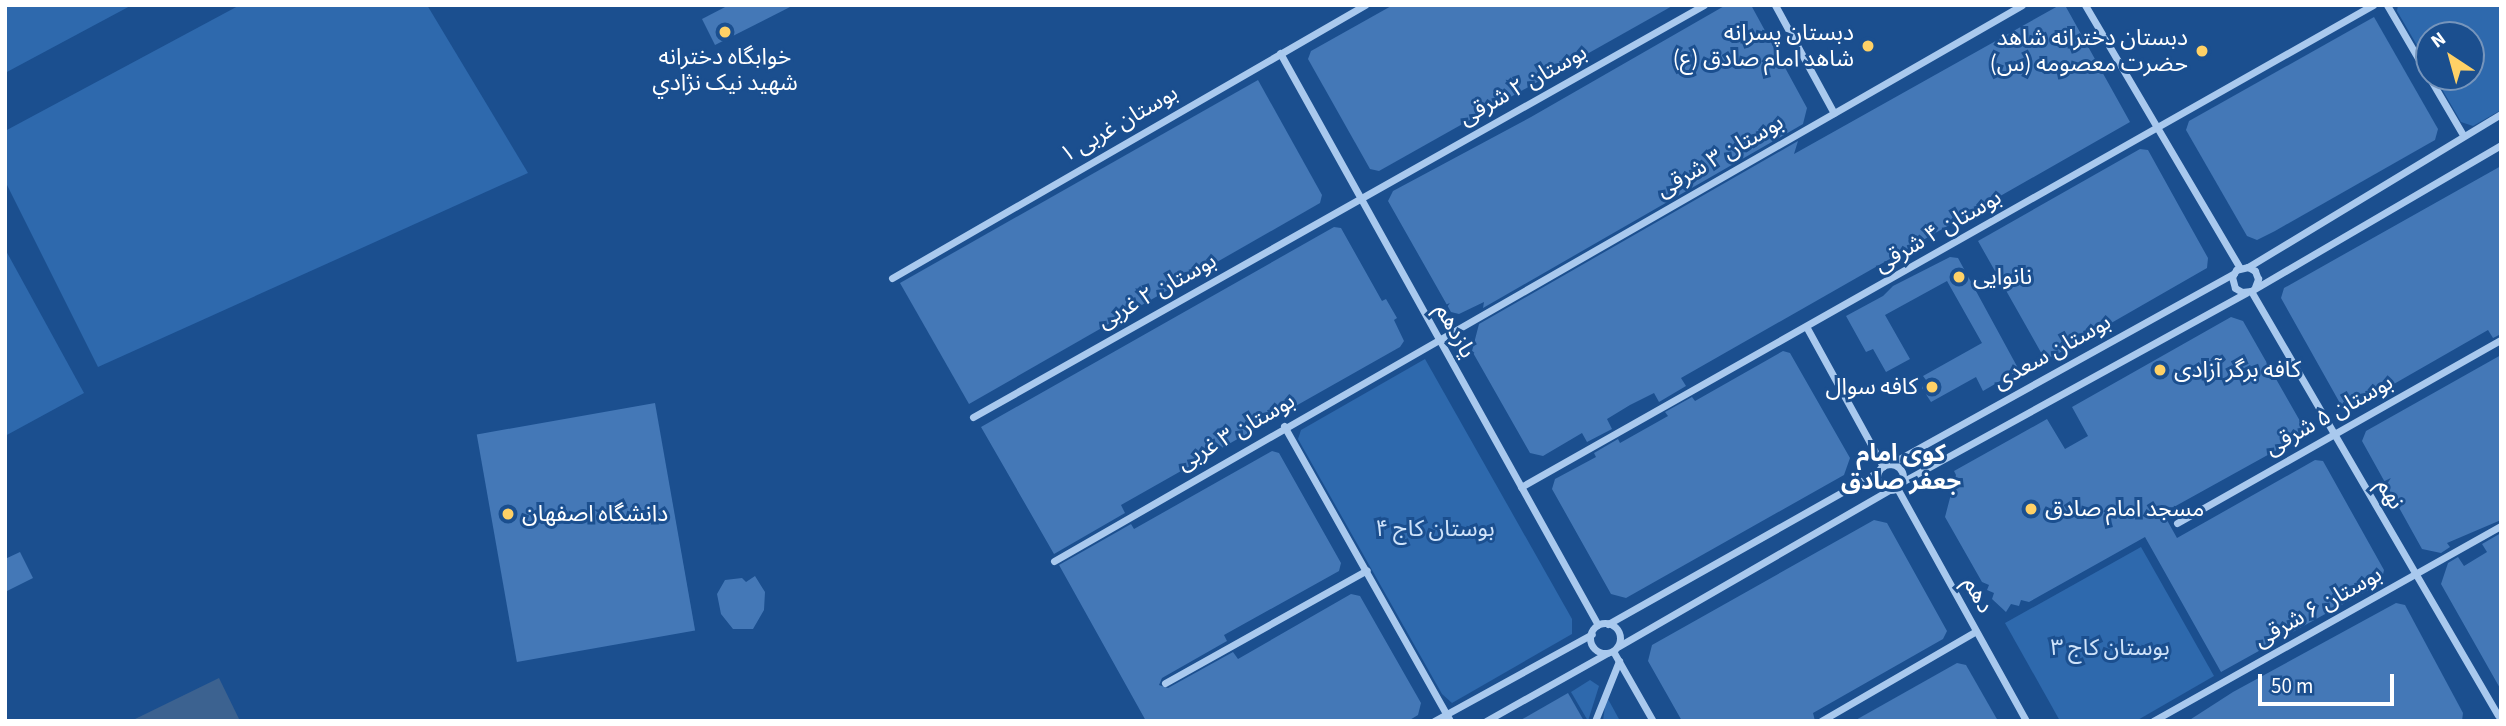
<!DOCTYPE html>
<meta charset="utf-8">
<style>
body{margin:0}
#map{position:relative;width:2506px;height:726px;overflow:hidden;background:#1b4f8f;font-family:"Source Sans 3","Noto Sans Arabic",sans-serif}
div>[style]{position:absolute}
.green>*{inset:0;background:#2e69ad}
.water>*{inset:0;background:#3c6290}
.building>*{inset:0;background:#4478b7;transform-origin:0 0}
.street>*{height:7px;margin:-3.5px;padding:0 3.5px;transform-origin:3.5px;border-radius:3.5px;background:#a9c9ee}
.street>.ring{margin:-3.5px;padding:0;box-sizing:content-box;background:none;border:7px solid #a9c9ee;border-radius:50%}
.dots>*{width:19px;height:19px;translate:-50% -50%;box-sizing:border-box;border:4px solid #1b4f8f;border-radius:50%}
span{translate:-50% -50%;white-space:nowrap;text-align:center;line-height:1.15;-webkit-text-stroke:6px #1b4f8f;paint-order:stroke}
.poi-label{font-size:23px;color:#fff}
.right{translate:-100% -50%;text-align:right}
.left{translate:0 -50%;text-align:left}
.street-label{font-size:23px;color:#fff}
.park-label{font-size:23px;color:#cfe3fa}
.neighbourhood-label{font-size:24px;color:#fff;font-weight:700}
.frame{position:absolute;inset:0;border:7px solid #fff;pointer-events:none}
.north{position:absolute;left:2415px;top:21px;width:70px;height:70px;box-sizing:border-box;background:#1b4f8f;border:2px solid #7695bc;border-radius:50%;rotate:324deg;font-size:19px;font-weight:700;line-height:28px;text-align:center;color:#fff}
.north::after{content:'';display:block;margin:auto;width:24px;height:32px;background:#ffd166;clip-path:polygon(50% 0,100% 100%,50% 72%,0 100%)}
.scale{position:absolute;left:2258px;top:674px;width:136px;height:32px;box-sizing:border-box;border:4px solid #fff;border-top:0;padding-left:9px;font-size:21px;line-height:24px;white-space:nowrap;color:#fff;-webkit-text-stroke:5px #1b4f8f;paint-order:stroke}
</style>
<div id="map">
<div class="green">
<div style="clip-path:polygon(5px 5px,132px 5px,5px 73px)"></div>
<div style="clip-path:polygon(240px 5px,427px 5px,528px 173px,98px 367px,5px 181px,5px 131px)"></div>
<div style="clip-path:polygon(2398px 5px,2501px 5px,2501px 110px,2473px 126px,2461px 122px,2435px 77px,2471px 77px,2471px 35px,2429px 35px,2429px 66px,2397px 11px)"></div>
<div style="clip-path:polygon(5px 249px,84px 393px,5px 436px)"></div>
<div style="clip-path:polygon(1425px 359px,1572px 619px,1572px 634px,1452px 703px,1442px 694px,1298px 439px,1301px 430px)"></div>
<div style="clip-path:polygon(2141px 547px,2214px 676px,2136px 721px,2060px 721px,2005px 623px)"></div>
<div style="clip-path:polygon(1590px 680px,1599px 686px,1588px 721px,1571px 692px)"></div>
<div style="clip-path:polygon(1606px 698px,1608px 699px,1620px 721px,1603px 721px)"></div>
</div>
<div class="water">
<div style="clip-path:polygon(219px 678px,240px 721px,131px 721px)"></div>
</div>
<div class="building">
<div style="clip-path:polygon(729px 5px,794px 5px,715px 45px,702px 19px)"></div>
<div style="clip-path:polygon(1393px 5px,1674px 5px,1379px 171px,1370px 169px,1308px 59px,1311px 51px)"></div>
<div style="clip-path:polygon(1726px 5px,1751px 5px,1807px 108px,1803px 124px,1483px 308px,1484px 302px,1459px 314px,1451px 312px,1388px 201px,1393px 191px,1531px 117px)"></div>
<div style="clip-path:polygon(2058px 6px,2066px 7px,2130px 122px,1681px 378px,1686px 386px,1659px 402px,1654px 393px,1630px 405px,1607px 419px,1612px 429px,1587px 442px,1582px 433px,1543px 456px,1530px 453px,1472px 351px,1479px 324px,1798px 141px,1794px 154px)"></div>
<div style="clip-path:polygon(2374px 17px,2438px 129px,2435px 140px,2275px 231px,2257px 240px,2247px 236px,2186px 130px,2189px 121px)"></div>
<div style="clip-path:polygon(1258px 80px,1322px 195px,1320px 203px,969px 404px,900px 283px)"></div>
<div style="clip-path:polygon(2140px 149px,2148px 150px,2179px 206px,2208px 258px,2207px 268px,2052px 357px,2043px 356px,1978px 241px)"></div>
<div style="clip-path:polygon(2501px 166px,2501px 334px,2493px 338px,2488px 330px,2352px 408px,2341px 405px,2281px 298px,2284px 288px)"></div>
<div style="clip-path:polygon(1334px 227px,1341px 228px,1382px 301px,1386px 299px,1397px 318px,1394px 320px,1404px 341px,1400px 347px,1121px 505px,1125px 513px,1054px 554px,981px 427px)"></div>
<div style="clip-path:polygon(1950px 257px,1958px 258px,2019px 370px,1983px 391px,1976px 377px,1931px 402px,1922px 388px,1926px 380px,1923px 376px,1982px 343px,1947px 281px,1885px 315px,1910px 359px,1886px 372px,1873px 349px,1866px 352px,1846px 316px,1883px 296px,1893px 286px)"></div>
<div style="clip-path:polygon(2231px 317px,2243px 321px,2304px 428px,2302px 436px,2163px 513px,2177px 538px,2315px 460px,2323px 461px,2384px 570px,2381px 583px,2221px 672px,2145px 537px,2029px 602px,2021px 600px,2019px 606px,2011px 604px,2006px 612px,1992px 599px,1994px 593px,1987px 590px,1989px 585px,1982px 582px,1945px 517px,1956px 475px,1954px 471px,2047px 419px,2065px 449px,2088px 436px,2072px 407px)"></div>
<div style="clip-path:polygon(1783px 351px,1790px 353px,1850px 458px,1844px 475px,1626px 598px,1611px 594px,1552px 489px,1555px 479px,1596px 457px,1594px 453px,1618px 439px,1620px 443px,1668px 416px,1665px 412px,1692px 397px,1695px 401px)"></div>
<div style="clip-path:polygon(2501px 355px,2501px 520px,2447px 543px,2450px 547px,2441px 553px,2422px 549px,2362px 441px,2366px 431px)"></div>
<div style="left:655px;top:403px;width:231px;height:181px;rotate:80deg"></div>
<div style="clip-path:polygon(1272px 451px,1279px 453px,1341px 563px,1339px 571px,1224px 635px,1227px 641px,1162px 678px,1159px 685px,1168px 688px,1233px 652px,1238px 659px,1351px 594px,1360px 596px,1421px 703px,1418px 715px,1408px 721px,1146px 721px,1059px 565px,1131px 524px,1134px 529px)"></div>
<div style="clip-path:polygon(1874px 520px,1887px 523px,1947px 631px,1943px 639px,1813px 713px,1815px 721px,1682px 721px,1648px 661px,1652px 645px)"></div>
<div style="clip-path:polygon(2501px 533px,2501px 690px,2441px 584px,2448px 563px,2458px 557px,2464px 566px,2487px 552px,2482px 544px)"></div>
<div style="clip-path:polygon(20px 552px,33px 578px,5px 592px,5px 559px)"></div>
<div style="clip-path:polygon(755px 576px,765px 592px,764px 610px,753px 629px,733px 629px,721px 614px,717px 594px,725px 580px,742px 578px,746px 582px)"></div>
<div style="clip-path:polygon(2396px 603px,2405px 605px,2463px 713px,2462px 721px,2188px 721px,2233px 692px)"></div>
<div style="clip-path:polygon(1957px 663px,1966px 665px,1998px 721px,1854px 721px)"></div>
<div style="clip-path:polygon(1568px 693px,1584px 721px,1519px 721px)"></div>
</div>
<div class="street">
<div style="left:1775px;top:5px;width:123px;rotate:61.4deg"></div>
<div style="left:2085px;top:5px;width:305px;rotate:59.5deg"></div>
<div style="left:2387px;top:5px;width:83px;rotate:59.7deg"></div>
<div style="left:1280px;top:53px;width:654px;rotate:60.93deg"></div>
<div style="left:2429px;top:77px;width:67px;rotate:59.6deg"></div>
<div style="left:2248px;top:267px;width:296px;rotate:-31.2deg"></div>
<div style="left:892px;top:278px;width:546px;rotate:-29.99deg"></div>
<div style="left:2255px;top:287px;width:9px;rotate:-69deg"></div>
<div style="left:2258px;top:279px;width:9px;rotate:-111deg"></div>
<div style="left:2255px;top:271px;width:8px;rotate:-150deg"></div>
<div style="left:2248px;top:267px;width:12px;rotate:166deg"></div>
<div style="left:2236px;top:270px;width:8px;rotate:120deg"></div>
<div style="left:2232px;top:277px;width:11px;rotate:75deg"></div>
<div style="left:2235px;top:288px;width:8px;rotate:30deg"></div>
<div style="left:2242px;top:292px;width:9px;rotate:-6deg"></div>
<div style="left:2251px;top:291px;width:290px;rotate:-30.3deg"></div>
<div style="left:2251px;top:291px;width:491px;rotate:59.8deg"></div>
<div style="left:1807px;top:328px;width:158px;rotate:61.2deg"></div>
<div style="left:973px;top:417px;width:839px;rotate:-29.41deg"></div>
<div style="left:1284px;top:426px;width:338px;rotate:60.6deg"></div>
<div class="ring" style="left:1877px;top:464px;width:19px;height:19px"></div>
<div style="left:1890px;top:464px;width:393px;rotate:-29deg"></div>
<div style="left:1902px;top:482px;width:393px;rotate:-28.8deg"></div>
<div style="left:1521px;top:487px;width:979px;rotate:-29.5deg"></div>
<div style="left:1897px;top:488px;width:266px;rotate:61deg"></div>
<div style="left:2177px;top:523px;width:372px;rotate:-29.5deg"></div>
<div style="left:1054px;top:561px;width:1116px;rotate:-29.87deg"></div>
<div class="ring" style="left:1590px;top:623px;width:23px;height:23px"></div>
<div style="left:1608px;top:624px;width:310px;rotate:-29.4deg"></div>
<div style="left:1619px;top:646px;width:312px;rotate:-30deg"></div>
<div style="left:1613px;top:651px;width:81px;rotate:60.3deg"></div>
<div style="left:1165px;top:683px;width:231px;rotate:-29.2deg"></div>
<div style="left:1434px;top:721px;width:180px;rotate:-28.8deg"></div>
<div style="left:1486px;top:721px;width:139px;rotate:-29.3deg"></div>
<div style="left:1595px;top:721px;width:65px;rotate:-68.2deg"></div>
<div style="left:1821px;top:721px;width:179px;rotate:-30.1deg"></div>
<div style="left:2153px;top:721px;width:399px;rotate:-29.3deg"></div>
</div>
<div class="dots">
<div style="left:725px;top:32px;background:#ffd166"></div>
<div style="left:1868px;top:46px;background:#ffd166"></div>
<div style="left:2202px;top:51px;background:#ffd166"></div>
<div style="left:1959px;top:277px;background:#ffd166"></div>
<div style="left:2160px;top:370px;background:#ffd166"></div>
<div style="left:1932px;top:387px;background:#ffd166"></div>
<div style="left:2031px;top:509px;background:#ffd166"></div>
<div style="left:508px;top:514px;background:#ffd166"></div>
</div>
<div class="poi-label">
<span class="right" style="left:1854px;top:46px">دبستان پسرانه<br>شاهد امام صادق (ع)</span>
<span class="right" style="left:2188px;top:51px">دبستان دخترانه شاهد<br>حضرت معصومه (س)</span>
<span style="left:725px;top:70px">خوابگاه دخترانه<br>شهيد نيک نژادي</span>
<span class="left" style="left:1973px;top:277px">نانوایی</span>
<span class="left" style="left:2174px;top:370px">کافه برگر آزادی</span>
<span class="right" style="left:1918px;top:387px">کافه سوال</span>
<span class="left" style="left:2045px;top:509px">مسجد امام صادق</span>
<span class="left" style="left:522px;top:514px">دانشگاه اصفهان</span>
</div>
<div class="street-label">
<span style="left:1523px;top:85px;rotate:-29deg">بوستان ۲ شرقی</span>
<span style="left:1119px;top:124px;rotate:-30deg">بوستان غربی ۱</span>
<span style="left:1720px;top:156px;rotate:-30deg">بوستان ۳ شرقی</span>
<span style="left:1938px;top:231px;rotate:-30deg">بوستان ۴ شرقی</span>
<span style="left:1157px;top:291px;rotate:-29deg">بوستان ۲ غربی</span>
<span style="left:1455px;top:331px;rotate:61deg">یازدهم</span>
<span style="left:2052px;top:352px;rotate:-29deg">بوستان سعدی</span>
<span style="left:2329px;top:415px;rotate:-29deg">بوستان ۵ شرقی</span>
<span style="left:1236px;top:432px;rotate:-30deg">بوستان ۳ غربی</span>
<span style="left:2390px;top:494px;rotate:59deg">نهم</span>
<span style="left:1978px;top:595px;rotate:61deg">دهم</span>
<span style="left:2318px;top:607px;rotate:-29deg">بوستان ۶ شرقی</span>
</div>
<div class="park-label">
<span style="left:1435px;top:529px">بوستان کاج ۴</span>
<span style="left:2110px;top:648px">بوستان کاج ۳</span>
</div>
<div class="neighbourhood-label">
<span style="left:1901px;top:468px">کوی امام<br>جعفر صادق</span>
</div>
<div class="frame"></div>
<div class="north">N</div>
<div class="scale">50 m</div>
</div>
